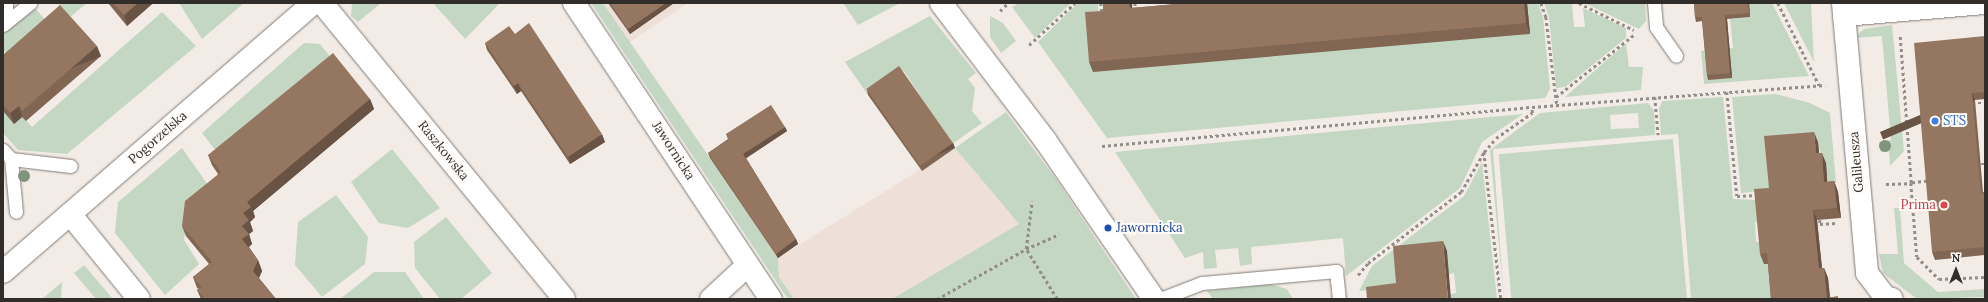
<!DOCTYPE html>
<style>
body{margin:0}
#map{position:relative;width:1988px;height:302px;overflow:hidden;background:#f3ece6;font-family:Lora,serif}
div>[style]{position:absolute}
.built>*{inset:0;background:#eee0d6}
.green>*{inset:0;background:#c4d7c2;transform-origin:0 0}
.path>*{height:2.5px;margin-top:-1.25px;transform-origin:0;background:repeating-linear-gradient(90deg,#928d89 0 3px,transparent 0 6px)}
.roads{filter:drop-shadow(0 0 1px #807a75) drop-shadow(0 0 1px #807a75)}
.lane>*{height:13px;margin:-6.5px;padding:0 6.5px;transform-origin:6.5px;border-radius:6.5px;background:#fff}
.street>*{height:22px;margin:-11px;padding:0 11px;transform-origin:11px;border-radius:11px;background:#fff}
.trees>*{width:12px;height:12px;margin:-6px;border-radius:50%;background:#81937b}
.wall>*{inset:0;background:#806653}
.shaded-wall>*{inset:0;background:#685344;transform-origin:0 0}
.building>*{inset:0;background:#957761;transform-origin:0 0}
.dots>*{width:11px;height:11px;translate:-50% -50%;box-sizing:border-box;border:2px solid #fefaf6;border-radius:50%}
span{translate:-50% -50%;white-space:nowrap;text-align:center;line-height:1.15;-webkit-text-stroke:4px #fefaf6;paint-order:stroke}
.shop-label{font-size:13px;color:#366cbe}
.left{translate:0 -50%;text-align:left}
.street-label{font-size:13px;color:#302d2b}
.health-label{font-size:13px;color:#be3a42}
.right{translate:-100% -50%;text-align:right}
.transit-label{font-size:13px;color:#164399}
.frame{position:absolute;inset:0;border:4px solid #302d2b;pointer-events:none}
.north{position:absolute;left:1936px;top:250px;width:40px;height:40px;-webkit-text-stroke:3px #fefaf6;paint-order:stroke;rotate:0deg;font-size:11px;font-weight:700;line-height:16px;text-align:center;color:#302d2b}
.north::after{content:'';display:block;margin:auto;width:14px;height:18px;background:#302d2b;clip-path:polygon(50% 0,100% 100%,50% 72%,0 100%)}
</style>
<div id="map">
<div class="built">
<div style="clip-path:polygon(603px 3px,688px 3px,630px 42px)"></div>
<div style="clip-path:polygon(955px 148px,1019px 224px,892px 299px,794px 299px,779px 277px,778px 258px)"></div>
</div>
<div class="green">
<div style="clip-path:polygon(58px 3px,87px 3px,70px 17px)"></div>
<div style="clip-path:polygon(179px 3px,244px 3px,202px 39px)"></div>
<div style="clip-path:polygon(352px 3px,381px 3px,358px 22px,351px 16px)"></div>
<div style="clip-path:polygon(433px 3px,500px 3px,465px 39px)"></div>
<div style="clip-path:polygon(591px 3px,603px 3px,710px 158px,778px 258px,779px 277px,794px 299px,788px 299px)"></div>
<div style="clip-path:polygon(843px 3px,900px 3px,858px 25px)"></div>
<div style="clip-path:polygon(1019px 3px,1071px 3px,1035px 38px,1012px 7px)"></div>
<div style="clip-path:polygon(1078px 3px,1098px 3px,1099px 22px,1538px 3px,1543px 17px,1550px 89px,1545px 98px,1107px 138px,1038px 42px)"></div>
<div style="clip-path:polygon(1544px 3px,1572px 3px,1574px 27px,1585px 27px,1583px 8px,1626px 28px,1626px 38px,1565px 87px,1556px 88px,1549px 17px)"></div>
<div style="clip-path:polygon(1584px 3px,1645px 3px,1646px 21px,1639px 29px)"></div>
<div style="clip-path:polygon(1749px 3px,1772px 3px,1809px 76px,1704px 84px,1701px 51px,1733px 48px,1730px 19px,1750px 17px)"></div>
<div style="clip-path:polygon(1784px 3px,1811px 3px,1814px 62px)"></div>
<div style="clip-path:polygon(34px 7px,55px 31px,16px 64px,3px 50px,3px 33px)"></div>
<div style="clip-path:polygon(162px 12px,196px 46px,67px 154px,18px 150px,3px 133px,3px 95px,32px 127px)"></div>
<div style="clip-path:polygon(930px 16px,976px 73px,968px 79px,975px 88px,972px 111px,982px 123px,952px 144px,904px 71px,868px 95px,845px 62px)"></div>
<div style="clip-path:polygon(990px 16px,1003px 23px,1016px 41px,1001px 53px,990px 37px)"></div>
<div style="clip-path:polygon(1892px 25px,1904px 151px,1890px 166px,1889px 151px,1881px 152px,1879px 142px,1891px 140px,1882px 36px,1854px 38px,1864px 29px)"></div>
<div style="clip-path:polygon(304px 43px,320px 44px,336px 64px,223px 160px,202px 133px)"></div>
<div style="clip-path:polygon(1626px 43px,1629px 67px,1643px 67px,1641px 90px,1565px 97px)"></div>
<div style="clip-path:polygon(1776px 94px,1810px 103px,1830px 113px,1836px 183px,1828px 184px,1818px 142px,1772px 190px,1741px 193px,1732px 97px)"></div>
<div style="clip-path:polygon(1723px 97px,1733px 199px,1758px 200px,1760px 221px,1755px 222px,1756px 242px,1762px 242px,1771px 264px,1774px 299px,1691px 299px,1678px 134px,1661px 135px,1659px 109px,1662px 101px)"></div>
<div style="clip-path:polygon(evenodd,1648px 103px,1654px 111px,1655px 135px,1493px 149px,1504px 299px,1490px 150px,1540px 113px,1648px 103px,1638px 113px,1639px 128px,1611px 129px,1610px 115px,1638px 113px)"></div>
<div style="clip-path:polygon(1006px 112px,1058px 182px,1136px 299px,892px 299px,1019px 224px,955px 148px)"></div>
<div style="clip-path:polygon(1523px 114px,1482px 142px,1460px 188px,1346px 276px,1343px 238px,1251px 247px,1252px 264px,1240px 266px,1238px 248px,1215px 250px,1217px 268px,1204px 269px,1203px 252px,1185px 258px,1115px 152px)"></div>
<div style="left:1673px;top:139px;width:161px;height:175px;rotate:85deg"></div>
<div style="clip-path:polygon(182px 148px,213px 192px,188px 212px,184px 240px,199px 264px,165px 295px,115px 233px,118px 202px)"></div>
<div style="clip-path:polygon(392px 149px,440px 208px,408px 228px,379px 223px,351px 182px)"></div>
<div style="clip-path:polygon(1482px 162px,1497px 299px,1451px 299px,1451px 294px,1456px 293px,1454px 273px,1399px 287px,1359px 291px,1372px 266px,1464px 196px)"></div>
<div style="clip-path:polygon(336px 195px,368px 237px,365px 264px,322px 297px,295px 265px,298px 222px)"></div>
<div style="clip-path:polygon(1894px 208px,1900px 208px,1904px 263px,1938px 292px,1985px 289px,1985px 297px,1917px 299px,1883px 273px,1879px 254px,1898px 254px)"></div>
<div style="clip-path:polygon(446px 217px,492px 273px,461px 299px,440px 299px,415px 268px,414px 242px)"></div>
<div style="clip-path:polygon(84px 265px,113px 299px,96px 299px,74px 273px)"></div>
<div style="clip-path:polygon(374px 272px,405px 272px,424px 299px,340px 299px)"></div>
<div style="clip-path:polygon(62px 282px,61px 299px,42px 299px)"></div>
<div style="clip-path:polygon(1270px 284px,1287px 289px,1293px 299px,1213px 299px,1207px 291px)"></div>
</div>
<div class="path">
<div style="left:1101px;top:3px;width:9px;rotate:84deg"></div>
<div style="left:1135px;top:3px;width:7px;rotate:82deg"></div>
<div style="left:1541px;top:3px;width:15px;rotate:70deg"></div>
<div style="left:1546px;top:17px;width:89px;rotate:82.9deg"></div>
<div style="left:1579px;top:3px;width:61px;rotate:26.1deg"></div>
<div style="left:1778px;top:3px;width:92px;rotate:63.4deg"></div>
<div style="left:1000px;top:11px;width:11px;rotate:-45deg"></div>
<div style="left:1029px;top:45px;width:62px;rotate:-42.4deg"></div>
<div style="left:1727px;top:92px;width:104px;rotate:84.5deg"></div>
<div style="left:1737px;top:196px;width:21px;rotate:-3deg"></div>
<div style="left:1556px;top:97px;width:101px;rotate:-38.6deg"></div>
<div style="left:1655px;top:97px;width:38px;rotate:85deg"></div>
<div style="left:1978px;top:103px;width:7px"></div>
<div style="left:1102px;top:146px;width:432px;rotate:-5.2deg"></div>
<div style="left:1532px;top:107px;width:294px;rotate:-4.3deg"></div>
<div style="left:1484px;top:152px;width:148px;rotate:83.4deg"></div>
<div style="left:1981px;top:164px;width:4px"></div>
<div style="left:1927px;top:181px;width:16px;rotate:173deg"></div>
<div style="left:1911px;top:183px;width:74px;rotate:85.4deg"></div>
<div style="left:1917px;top:257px;width:31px;rotate:45deg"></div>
<div style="left:1939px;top:279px;width:46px;rotate:-2.5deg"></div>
<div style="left:1886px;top:184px;width:25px;rotate:-2deg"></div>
<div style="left:1911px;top:183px;width:148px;rotate:-94.3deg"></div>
<div style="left:1820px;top:220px;width:4px;rotate:90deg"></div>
<div style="left:1820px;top:224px;width:17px;rotate:-3deg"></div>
<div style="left:1358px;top:275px;width:16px;rotate:-50deg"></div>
<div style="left:1368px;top:263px;width:117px;rotate:-37.4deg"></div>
<div style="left:1461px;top:192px;width:46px;rotate:-60.1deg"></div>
<div style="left:1484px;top:152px;width:18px;rotate:-49deg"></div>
<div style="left:1496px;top:138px;width:44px;rotate:-34.8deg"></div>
<div style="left:1532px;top:113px;width:6px;rotate:-90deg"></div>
<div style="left:937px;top:299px;width:102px;rotate:-29.3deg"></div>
<div style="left:1026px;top:249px;width:48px;rotate:-82.9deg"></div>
<div style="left:1057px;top:299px;width:59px;rotate:-121.8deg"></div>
<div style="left:1026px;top:249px;width:36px;rotate:-24deg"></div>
</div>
<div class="roads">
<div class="lane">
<div style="left:1654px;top:3px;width:24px;rotate:85deg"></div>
<div style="left:1656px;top:27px;width:35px;rotate:55deg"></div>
<div style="left:6px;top:22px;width:19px;rotate:-90deg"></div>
<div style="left:3px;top:25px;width:35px;rotate:-39deg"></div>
<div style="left:3px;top:150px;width:12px;rotate:48deg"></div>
<div style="left:11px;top:159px;width:60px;rotate:6.7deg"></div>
<div style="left:11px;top:159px;width:53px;rotate:84.6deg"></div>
<div style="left:1160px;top:299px;width:45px;rotate:-20.9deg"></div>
<div style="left:1202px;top:283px;width:135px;rotate:-5.1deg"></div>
<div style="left:1336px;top:271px;width:28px;rotate:84deg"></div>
</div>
<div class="street">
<div style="left:322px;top:3px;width:382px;rotate:50.7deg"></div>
<div style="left:574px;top:3px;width:356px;rotate:56.4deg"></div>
<div style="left:941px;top:3px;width:172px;rotate:52.8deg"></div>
<div style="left:1045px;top:140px;width:193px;rotate:55.6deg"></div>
<div style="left:1843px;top:3px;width:271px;rotate:84.9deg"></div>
<div style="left:1867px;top:273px;width:30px;rotate:53deg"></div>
<div style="left:1885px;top:297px;width:7px;rotate:16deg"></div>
<div style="left:1844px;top:15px;width:142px;rotate:-4.9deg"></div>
<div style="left:70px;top:214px;width:109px;rotate:50.9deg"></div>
<div style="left:3px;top:272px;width:411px;rotate:-40.9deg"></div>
<div style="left:711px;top:299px;width:50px;rotate:-42.6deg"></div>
</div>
</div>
<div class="trees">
<div style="left:1885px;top:146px"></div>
<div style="left:24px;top:176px"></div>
</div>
<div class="wall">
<div style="clip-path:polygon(108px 3px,152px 3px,152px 4px,127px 26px)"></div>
<div style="clip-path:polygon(608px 3px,674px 3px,630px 34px)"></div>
<div style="clip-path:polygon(1103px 3px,1132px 3px,1132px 8px,1176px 4px,1527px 3px,1530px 34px,1093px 72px,1089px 62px,1103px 11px)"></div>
<div style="clip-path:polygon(1694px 3px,1749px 3px,1750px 17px,1727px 19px,1732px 78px,1708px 80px,1707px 75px,1702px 21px,1696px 22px,1695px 17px)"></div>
<div style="clip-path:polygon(515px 34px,605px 142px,570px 164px,521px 91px,517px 94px,487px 50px,485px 43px)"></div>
<div style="clip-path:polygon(1985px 36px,1985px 99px,1975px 100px,1983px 192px,1985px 192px,1985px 255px,1935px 260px,1932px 252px)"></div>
<div style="clip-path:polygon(3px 55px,101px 56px,26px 121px,22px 117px,14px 124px,3px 111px)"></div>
<div style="clip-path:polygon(867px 90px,953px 143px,955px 148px,922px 171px,868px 95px)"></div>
<div style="clip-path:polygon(370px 99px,374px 109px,253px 211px,255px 217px,250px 222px,253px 231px,249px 234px,252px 244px,249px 247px,258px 260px,262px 271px,259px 278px,276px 299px,201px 299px,197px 290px,199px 289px,197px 288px,193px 277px,209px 264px,186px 236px,182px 226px,218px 174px,212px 165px,208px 155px)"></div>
<div style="clip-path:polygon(785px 127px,787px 131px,746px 158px,796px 239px,798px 244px,778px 258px,710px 158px,708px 153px,728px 139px,726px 134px)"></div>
<div style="clip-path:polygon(1818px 142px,1819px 153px,1826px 163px,1827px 182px,1834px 181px,1838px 192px,1841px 218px,1817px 220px,1822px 268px,1824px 268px,1828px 278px,1830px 297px,1839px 299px,1771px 299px,1768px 264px,1764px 264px,1760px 254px)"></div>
</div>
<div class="shaded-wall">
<div style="clip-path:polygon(138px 3px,152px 3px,152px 4px,127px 26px,124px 15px)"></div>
<div style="clip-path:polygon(666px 3px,674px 3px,630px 34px,628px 29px)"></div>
<div style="clip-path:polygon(1129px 3px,1132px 3px,1133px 19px,1130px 8px)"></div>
<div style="clip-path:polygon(1524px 3px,1527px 3px,1530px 34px,1526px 23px)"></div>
<div style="clip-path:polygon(1748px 3px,1749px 3px,1750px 17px,1749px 13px)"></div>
<div style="clip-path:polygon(1725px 15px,1727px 19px,1732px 78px,1730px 73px)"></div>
<div style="left:97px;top:46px;width:11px;height:99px;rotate:68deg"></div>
<div style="clip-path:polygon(518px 83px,521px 91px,517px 94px,514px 86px)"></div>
<div style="left:1972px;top:93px;width:8px;height:100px;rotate:67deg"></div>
<div style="clip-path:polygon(370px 99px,374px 109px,253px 211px,255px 217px,250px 222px,253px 231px,249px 234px,252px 244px,246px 249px,242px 239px,242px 226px,243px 213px,247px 202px)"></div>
<div style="clip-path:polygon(19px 106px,22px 117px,14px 124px,10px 113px)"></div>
<div style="clip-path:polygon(785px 127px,787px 131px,745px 159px,743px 154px)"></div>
<div style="clip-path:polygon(1814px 132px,1818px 142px,1820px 163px,1816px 153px)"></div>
<div style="clip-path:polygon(602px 134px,605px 142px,570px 164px,568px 157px)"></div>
<div style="left:953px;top:143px;width:5px;height:40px;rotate:68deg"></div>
<div style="clip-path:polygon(1822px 153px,1826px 163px,1828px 193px,1824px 182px)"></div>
<div style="clip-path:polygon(1834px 181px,1838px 192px,1841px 218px,1837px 208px)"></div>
<div style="clip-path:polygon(1813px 210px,1817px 220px,1823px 279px,1819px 268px)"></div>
<div style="clip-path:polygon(796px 239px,798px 244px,778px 258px,776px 254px)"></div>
<div style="clip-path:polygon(1443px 241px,1447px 251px,1451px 299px,1448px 299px)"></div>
<div style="clip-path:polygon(258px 260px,262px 271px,257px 282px,253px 271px)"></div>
<div style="clip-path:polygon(1824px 268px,1828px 278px,1830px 299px,1827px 298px)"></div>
</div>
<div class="building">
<div style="clip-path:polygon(113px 3px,138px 3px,124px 15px)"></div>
<div style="clip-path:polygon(610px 3px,666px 3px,628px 29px)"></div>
<div style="clip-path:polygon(1103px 3px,1129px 3px,1130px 8px,1176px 4px,1176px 3px,1524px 3px,1526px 23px,1089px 62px,1085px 12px,1103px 11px)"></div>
<div style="clip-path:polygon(1694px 3px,1748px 3px,1749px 13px,1725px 15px,1730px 73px,1707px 75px,1702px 17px,1695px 17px)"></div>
<div style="clip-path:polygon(60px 5px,97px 46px,22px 111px,19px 106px,10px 113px,3px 105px,3px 55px)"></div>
<div style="clip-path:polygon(529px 23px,602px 134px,568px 157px,518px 83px,514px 86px,485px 43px,509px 26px,515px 34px)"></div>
<div style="clip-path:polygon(1985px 36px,1985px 92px,1972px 93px,1981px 193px,1985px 192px,1985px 247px,1932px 252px,1914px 43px)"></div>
<div style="clip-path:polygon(333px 53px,370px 99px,247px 202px,251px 207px,243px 213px,249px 220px,242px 226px,249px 234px,242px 239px,258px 260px,253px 271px,276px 299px,205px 299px,197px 290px,202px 287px,193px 277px,212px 262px,182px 226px,185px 201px,221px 172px,208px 155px)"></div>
<div style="left:899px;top:66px;width:94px;height:40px;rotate:55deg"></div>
<div style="clip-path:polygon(771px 105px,785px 127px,743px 154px,796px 239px,776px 254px,708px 153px,729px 139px,726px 134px)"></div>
<div style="clip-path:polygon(1814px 132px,1816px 153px,1822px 153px,1824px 182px,1834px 181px,1837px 208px,1813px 210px,1819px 268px,1824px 268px,1827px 298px,1838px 296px,1838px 299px,1771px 299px,1767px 253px,1760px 254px,1754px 189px,1769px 188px,1764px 136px)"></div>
<div style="clip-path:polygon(1443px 241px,1448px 299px,1367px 299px,1366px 287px,1396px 283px,1393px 246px)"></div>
</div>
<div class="dots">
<div style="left:1935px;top:121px;background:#3f7fe0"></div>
<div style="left:1944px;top:205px;background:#e0444e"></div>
<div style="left:1108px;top:228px;background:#1a4fb4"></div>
</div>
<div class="shop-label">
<span class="left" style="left:1943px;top:121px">STS</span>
</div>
<div class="street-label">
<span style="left:158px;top:138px;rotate:-41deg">Pogorzelska</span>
<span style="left:443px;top:151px;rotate:51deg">Raszkowska</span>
<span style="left:673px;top:151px;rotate:57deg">Jawornicka</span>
<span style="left:1857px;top:162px;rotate:-95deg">Galileusza</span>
</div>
<div class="health-label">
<span class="right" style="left:1936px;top:205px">Prima</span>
</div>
<div class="transit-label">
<span class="left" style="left:1116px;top:228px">Jawornicka</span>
</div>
<div class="frame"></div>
<div class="north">N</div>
</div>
